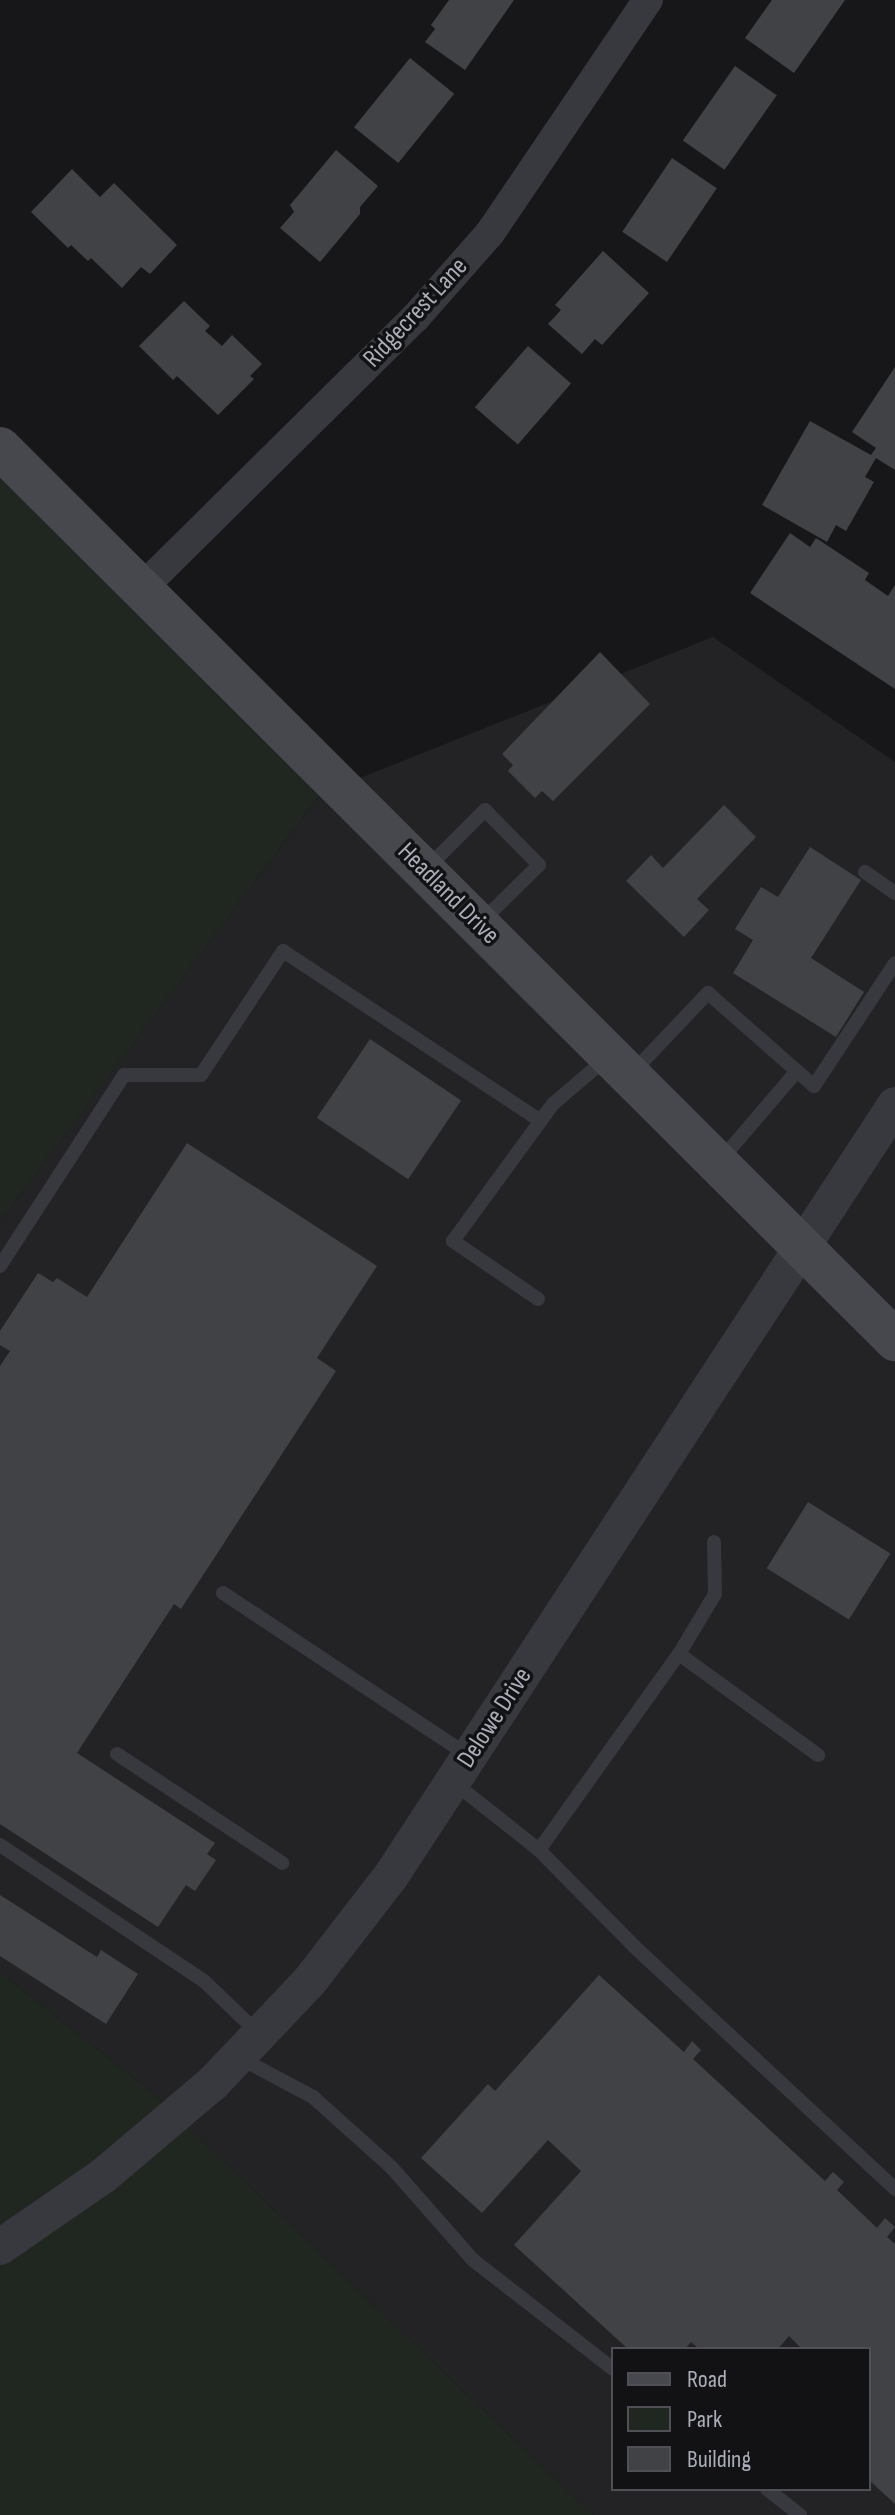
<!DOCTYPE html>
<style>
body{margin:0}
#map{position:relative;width:895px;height:2515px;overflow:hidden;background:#171719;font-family:"Sofia Sans Condensed",sans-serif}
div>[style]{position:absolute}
.built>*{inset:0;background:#232326}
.green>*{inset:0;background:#1f2720}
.building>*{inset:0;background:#414246;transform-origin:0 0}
.service>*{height:14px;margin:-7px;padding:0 7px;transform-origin:7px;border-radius:7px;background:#38393e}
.minor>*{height:30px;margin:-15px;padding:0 15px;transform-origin:15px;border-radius:15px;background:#38393e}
.tertiary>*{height:36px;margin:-18px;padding:0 18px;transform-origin:18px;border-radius:18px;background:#38393e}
.secondary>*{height:42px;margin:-21px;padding:0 21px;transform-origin:21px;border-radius:21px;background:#46484d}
span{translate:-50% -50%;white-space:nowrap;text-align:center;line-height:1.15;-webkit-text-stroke:7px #121214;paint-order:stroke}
.street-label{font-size:26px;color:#aaaeb8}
.legend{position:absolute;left:611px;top:2347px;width:260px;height:144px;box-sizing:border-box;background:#121214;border:2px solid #4f5056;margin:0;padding:10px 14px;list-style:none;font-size:24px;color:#aaaeb8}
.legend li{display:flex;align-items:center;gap:16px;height:40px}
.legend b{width:40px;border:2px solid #4f5056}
</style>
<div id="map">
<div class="built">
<div style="clip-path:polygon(evenodd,713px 637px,895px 762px,895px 2515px,593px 2515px,150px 2091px,0 1972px,0 1221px,320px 794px,713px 637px,613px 2349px,869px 2349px,869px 2489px,613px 2489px,613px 2349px)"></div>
</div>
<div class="green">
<div style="clip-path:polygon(0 474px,320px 794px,0 1221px)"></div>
<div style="clip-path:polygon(0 1972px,150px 2091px,593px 2515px,0 2515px)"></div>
</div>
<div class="building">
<div style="clip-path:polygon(449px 0,514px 0,465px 70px,425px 42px,435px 29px,431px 25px)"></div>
<div style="clip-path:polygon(772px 0,845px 0,794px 73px,745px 38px)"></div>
<div style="left:410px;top:58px;width:57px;height:89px;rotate:39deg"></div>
<div style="left:735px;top:66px;width:51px;height:91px;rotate:35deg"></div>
<div style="clip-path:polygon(336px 150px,378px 186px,360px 207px,360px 214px,320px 262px,280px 228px,294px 212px,290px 205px)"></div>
<div style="left:672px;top:158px;width:54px;height:89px;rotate:34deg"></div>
<div style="clip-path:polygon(72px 169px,100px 197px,114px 183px,177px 245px,150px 274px,141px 267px,122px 288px,91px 258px,88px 261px,71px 245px,68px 248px,31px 212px)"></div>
<div style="clip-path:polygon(603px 251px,649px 293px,602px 345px,595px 339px,582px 354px,548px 324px,561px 310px,555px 305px)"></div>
<div style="clip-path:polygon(184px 301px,210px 326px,205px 331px,222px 346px,232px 335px,262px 364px,250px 376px,254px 379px,218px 415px,177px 376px,173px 380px,139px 346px)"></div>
<div style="left:528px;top:346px;width:57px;height:81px;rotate:41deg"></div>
<div style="clip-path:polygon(895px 367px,895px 470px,876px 458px,865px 477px,874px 482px,846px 531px,836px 525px,827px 542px,762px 505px,810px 421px,871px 455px,876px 448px,852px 432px)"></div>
<div style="clip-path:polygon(790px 533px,810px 547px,816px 538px,869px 573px,865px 580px,888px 596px,895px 585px,895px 689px,750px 593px)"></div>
<div style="clip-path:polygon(600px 652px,650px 704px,553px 801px,542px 791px,535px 798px,508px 771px,513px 765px,502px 754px)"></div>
<div style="clip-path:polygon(724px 805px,756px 837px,697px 899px,709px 910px,684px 937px,626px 881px,651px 855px,663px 868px)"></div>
<div style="clip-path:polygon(810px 847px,861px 880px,811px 958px,864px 992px,836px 1037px,733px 973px,753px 940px,735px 929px,761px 887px,778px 897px)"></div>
<div style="left:370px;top:1039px;width:110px;height:95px;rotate:34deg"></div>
<div style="clip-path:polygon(187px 1143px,377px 1266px,317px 1358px,336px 1371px,181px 1609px,174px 1604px,77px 1753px,215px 1843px,207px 1854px,216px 1860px,195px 1891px,186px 1885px,158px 1927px,0 1824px,0 1366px,10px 1351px,0 1345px,0 1331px,38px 1273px,53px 1282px,57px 1278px,87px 1297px)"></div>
<div style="left:808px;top:1502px;width:97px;height:78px;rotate:32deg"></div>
<div style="clip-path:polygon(0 1895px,97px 1957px,101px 1950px,138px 1974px,106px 2024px,0 1956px)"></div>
<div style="clip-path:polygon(599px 1975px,684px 2052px,692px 2041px,701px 2050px,693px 2059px,825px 2181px,833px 2172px,844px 2182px,837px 2190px,877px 2228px,885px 2218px,895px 2227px,887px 2237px,895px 2244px,895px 2504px,869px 2480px,869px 2349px,802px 2349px,789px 2336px,778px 2349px,699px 2349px,691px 2342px,685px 2349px,628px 2349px,514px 2245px,581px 2171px,548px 2140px,482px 2213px,421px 2158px,488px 2084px,495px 2091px)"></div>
</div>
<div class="service">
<div style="left:427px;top:868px;width:82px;rotate:-45deg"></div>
<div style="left:485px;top:810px;width:77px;rotate:45.5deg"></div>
<div style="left:539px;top:865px;width:80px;rotate:135.5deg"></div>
<div style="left:865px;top:872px;width:37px;rotate:35deg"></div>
<div style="left:631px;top:1074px;width:112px;rotate:-46.5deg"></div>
<div style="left:708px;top:993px;width:141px;rotate:41.3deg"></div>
<div style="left:814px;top:1086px;width:147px;rotate:-56.6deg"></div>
<div style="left:719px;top:1162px;width:120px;rotate:-49.4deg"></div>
<div style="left:0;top:1266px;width:228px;rotate:-57deg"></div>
<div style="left:124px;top:1075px;width:77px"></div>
<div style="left:201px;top:1075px;width:149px;rotate:-56.5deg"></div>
<div style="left:283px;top:951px;width:309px;rotate:33.4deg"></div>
<div style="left:538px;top:1299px;width:103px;rotate:-145.7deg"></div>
<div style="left:453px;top:1241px;width:170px;rotate:-53.9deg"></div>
<div style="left:553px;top:1104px;width:72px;rotate:-40.5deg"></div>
<div style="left:223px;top:1593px;width:295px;rotate:33.5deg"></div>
<div style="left:679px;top:1654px;width:172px;rotate:36deg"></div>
<div style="left:117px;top:1754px;width:198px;rotate:33.4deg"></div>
<div style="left:453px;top:1782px;width:110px;rotate:38.3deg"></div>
<div style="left:539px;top:1850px;width:141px;rotate:45.3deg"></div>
<div style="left:638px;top:1950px;width:351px;rotate:42.9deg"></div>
<div style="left:0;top:1845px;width:245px;rotate:33.7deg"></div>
<div style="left:204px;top:1981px;width:76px;rotate:43.9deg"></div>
<div style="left:539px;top:1850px;width:241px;rotate:-54.5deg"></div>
<div style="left:679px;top:1654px;width:70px;rotate:-59deg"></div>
<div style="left:715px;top:1594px;width:52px;rotate:-91.1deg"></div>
<div style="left:238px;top:2057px;width:85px;rotate:28.1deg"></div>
<div style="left:313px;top:2097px;width:106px;rotate:41.9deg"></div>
<div style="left:392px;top:2168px;width:123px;rotate:48.6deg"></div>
<div style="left:473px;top:2260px;width:177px;rotate:37.9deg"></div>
<div style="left:767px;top:2489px;width:42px;rotate:38.2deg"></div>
</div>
<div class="minor">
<div style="left:141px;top:589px;width:385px;rotate:-44.7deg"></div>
<div style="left:415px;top:318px;width:113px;rotate:-48.6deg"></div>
<div style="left:490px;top:233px;width:282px;rotate:-55.9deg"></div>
</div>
<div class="tertiary">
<div style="left:0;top:2247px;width:125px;rotate:-34.6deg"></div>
<div style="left:103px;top:2176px;width:144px;rotate:-40.2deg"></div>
<div style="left:213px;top:2083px;width:139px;rotate:-46.5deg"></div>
<div style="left:309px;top:1982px;width:134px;rotate:-52.3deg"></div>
<div style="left:391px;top:1876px;width:921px;rotate:-56.83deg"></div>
</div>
<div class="secondary">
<div style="left:0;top:448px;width:1264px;rotate:44.9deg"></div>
</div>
<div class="street-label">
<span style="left:416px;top:313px;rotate:-47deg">Ridgecrest Lane</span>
<span style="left:448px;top:894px;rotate:45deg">Headland Drive</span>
<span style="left:495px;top:1718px;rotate:-57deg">Delowe Drive</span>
</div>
<ul class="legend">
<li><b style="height:10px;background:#46484d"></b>Road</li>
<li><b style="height:22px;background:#1f2720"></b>Park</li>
<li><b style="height:22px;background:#414246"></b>Building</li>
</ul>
</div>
